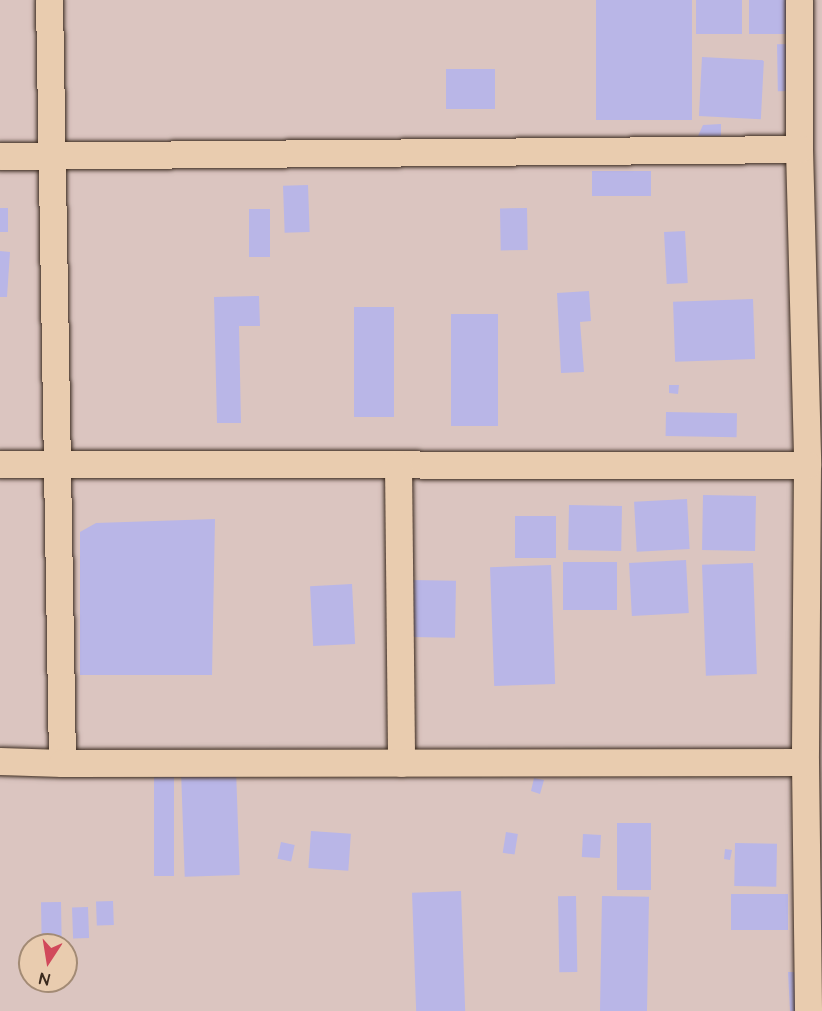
<!DOCTYPE html>
<style>
body{margin:0}
#map{position:relative;width:822px;height:1011px;overflow:hidden;background:#dbc5c0;font-family:"Architects Daughter",sans-serif}
div>[style]{position:absolute}
.building>*{inset:0;background:#b9b6e7;transform-origin:0 0}
.roads{filter:drop-shadow(0 0 2px #3b2a1e) drop-shadow(0 0 2px #3b2a1e)}
.minor>*{height:27px;margin:-13.5px;padding:0 13.5px;transform-origin:13.5px;border-radius:13.5px;background:#e9ccaf}
span{translate:-50% -50%;white-space:nowrap;text-align:center;line-height:1.15;-webkit-text-stroke:4.5px #e9ccaf;paint-order:stroke}
.north{position:absolute;left:18px;top:933px;width:60px;height:60px;box-sizing:border-box;background:#e9ccaf;border:2px solid #a38b75;border-radius:50%;rotate:192deg;font-size:16px;font-weight:700;line-height:24px;text-align:center;color:#3b2a1e}
.north::after{content:'';display:block;margin:auto;width:21px;height:27px;background:#d1495b;clip-path:polygon(50% 0,100% 100%,50% 72%,0 100%)}
</style>
<div id="map">
<div class="building">
<div style="left:596px;top:0;width:96px;height:120px"></div>
<div style="left:696px;top:0;width:46px;height:34px"></div>
<div style="left:749px;top:0;width:43px;height:34px"></div>
<div style="left:794px;top:44px;width:47px;height:17px;rotate:89deg"></div>
<div style="left:702px;top:57px;width:62px;height:59px;rotate:3deg"></div>
<div style="left:446px;top:69px;width:49px;height:40px"></div>
<div style="clip-path:polygon(721px 124px,721px 136px,698px 136px,703px 125px)"></div>
<div style="left:651px;top:171px;width:25px;height:59px;rotate:90deg"></div>
<div style="left:308px;top:185px;width:47px;height:25px;rotate:88deg"></div>
<div style="left:0;top:208px;width:8px;height:24px"></div>
<div style="left:527px;top:208px;width:42px;height:27px;rotate:89deg"></div>
<div style="left:249px;top:209px;width:21px;height:48px"></div>
<div style="left:685px;top:231px;width:52px;height:21px;rotate:87deg"></div>
<div style="clip-path:polygon(0 251px,10px 252px,7px 297px,0 297px)"></div>
<div style="clip-path:polygon(589px 291px,591px 321px,580px 322px,584px 372px,561px 373px,557px 293px)"></div>
<div style="clip-path:polygon(259px 296px,260px 326px,239px 326px,241px 423px,217px 423px,214px 297px)"></div>
<div style="left:753px;top:299px;width:60px;height:80px;rotate:88deg"></div>
<div style="left:354px;top:307px;width:40px;height:110px"></div>
<div style="left:451px;top:314px;width:47px;height:112px"></div>
<div style="clip-path:polygon(669px 385px,679px 385px,678px 394px,669px 393px)"></div>
<div style="left:666px;top:412px;width:71px;height:24px;rotate:1deg"></div>
<div style="left:703px;top:495px;width:53px;height:55px;rotate:1deg"></div>
<div style="left:687px;top:499px;width:50px;height:53px;rotate:87deg"></div>
<div style="left:569px;top:505px;width:53px;height:45px;rotate:1deg"></div>
<div style="left:515px;top:516px;width:41px;height:42px"></div>
<div style="clip-path:polygon(215px 519px,212px 675px,80px 675px,80px 532px,96px 523px)"></div>
<div style="left:686px;top:560px;width:53px;height:57px;rotate:87deg"></div>
<div style="left:563px;top:562px;width:54px;height:48px"></div>
<div style="left:753px;top:563px;width:111px;height:51px;rotate:88deg"></div>
<div style="left:551px;top:565px;width:119px;height:61px;rotate:88deg"></div>
<div style="left:412px;top:580px;width:44px;height:57px;rotate:1deg"></div>
<div style="left:352px;top:584px;width:60px;height:42px;rotate:87deg"></div>
<div style="left:236px;top:769px;width:106px;height:55px;rotate:88deg"></div>
<div style="left:154px;top:770px;width:20px;height:106px"></div>
<div style="clip-path:polygon(534px 778px,544px 780px,540px 794px,531px 791px)"></div>
<div style="left:617px;top:823px;width:34px;height:67px"></div>
<div style="left:311px;top:831px;width:40px;height:37px;rotate:4deg"></div>
<div style="left:506px;top:832px;width:12px;height:21px;rotate:9deg"></div>
<div style="left:583px;top:834px;width:18px;height:23px;rotate:3deg"></div>
<div style="left:281px;top:842px;width:14px;height:17px;rotate:12deg"></div>
<div style="left:735px;top:843px;width:42px;height:43px;rotate:1deg"></div>
<div style="clip-path:polygon(725px 849px,732px 850px,730px 860px,724px 859px)"></div>
<div style="left:461px;top:891px;width:120px;height:49px;rotate:88deg"></div>
<div style="left:731px;top:894px;width:57px;height:36px"></div>
<div style="left:576px;top:896px;width:76px;height:18px;rotate:89deg"></div>
<div style="left:602px;top:896px;width:47px;height:115px;rotate:1deg"></div>
<div style="left:113px;top:901px;width:24px;height:17px;rotate:88deg"></div>
<div style="left:61px;top:902px;width:43px;height:20px;rotate:89deg"></div>
<div style="left:88px;top:907px;width:31px;height:16px;rotate:88deg"></div>
<div style="clip-path:polygon(788px 972px,807px 972px,799px 1011px,790px 1011px)"></div>
</div>
<div class="roads">
<div class="minor">
<div style="left:49px;top:0;width:763px;rotate:89.02deg"></div>
<div style="left:799px;top:0;width:149px;rotate:90deg"></div>
<div style="left:799px;top:149px;width:316px;rotate:88.5deg"></div>
<div style="left:807px;top:465px;width:297px;rotate:90.4deg"></div>
<div style="left:805px;top:762px;width:249px;rotate:89.3deg"></div>
<div style="left:0;top:156px;width:799px;rotate:-0.5deg"></div>
<div style="left:0;top:464px;width:807px;rotate:0.07deg"></div>
<div style="left:398px;top:465px;width:298px;rotate:89.4deg"></div>
<div style="left:0;top:761px;width:62px;rotate:1.8deg"></div>
<div style="left:62px;top:763px;width:743px;rotate:-0.08deg"></div>
</div>
</div>
<div class="north">N</div>
</div>
